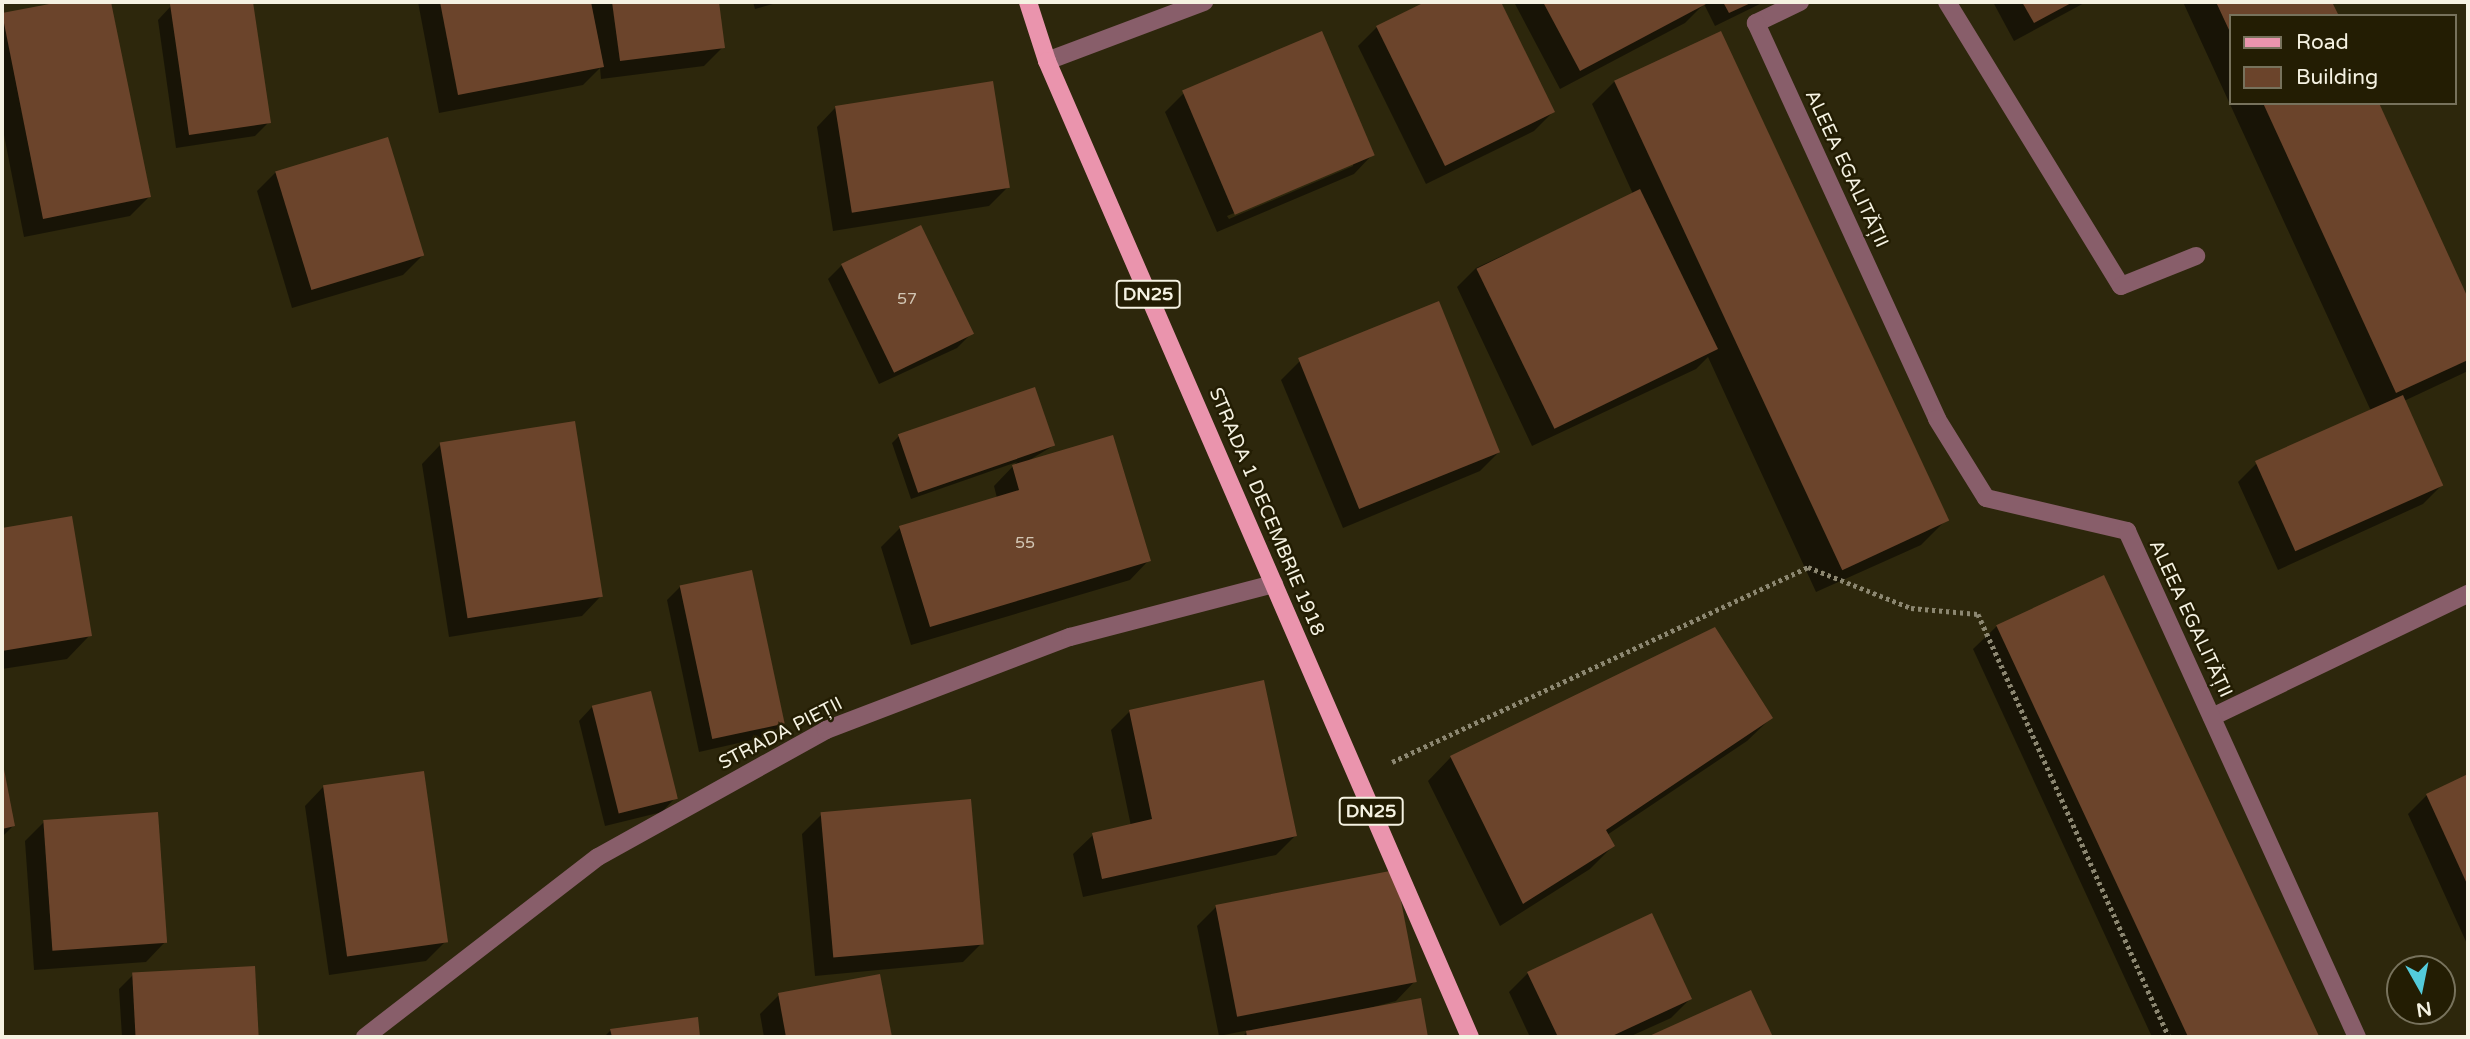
<!DOCTYPE html>
<meta charset="utf-8">
<style>
body{margin:0}
#map{position:relative;width:2470px;height:1039px;overflow:hidden;background:#2d270c;font-family:"Varela Round",sans-serif}
div>[style]{position:absolute}
.shadow>*{inset:0;background:#0007}
.building>*{inset:0;background:#6b442b;transform-origin:0 0}
.path>*{height:4.5px;margin-top:-2.25px;transform-origin:0;background:repeating-linear-gradient(90deg,#8c8771 0 3.5px,transparent 0 7px)}
.lane>*{height:18px;margin:-9px;padding:0 9px;transform-origin:9px;border-radius:9px;background:#885e6a}
.street>*{height:18px;margin:-9px;padding:0 9px;transform-origin:9px;border-radius:9px;background:#885e6a}
.primary>*{height:18px;margin:-9px;padding:0 9px;transform-origin:9px;border-radius:9px;background:#ea94ad}
span{translate:-50% -50%;white-space:nowrap;text-align:center;line-height:1.15;-webkit-text-stroke:5px #231d03;paint-order:stroke}
.number-label{font-size:16px;color:#d2c6b4}
.number-label span{-webkit-text-stroke-width:0}
.shield-label span{padding:2px 5px;background:#231d03;border:2px solid;border-radius:5px;-webkit-text-stroke-width:0}
.shield-label{font-size:18px;color:#f5f2e2;font-weight:700}
.street-label{font-size:19px;color:#f5f2e2}
.frame{position:absolute;inset:0;border:4px solid #f5f2e2;pointer-events:none}
.legend{position:absolute;left:2229px;top:14px;width:228px;height:91px;box-sizing:border-box;background:#231d03;border:2px solid #77725c;margin:0;padding:9px 12px;list-style:none;font-size:21px;color:#f5f2e2}
.legend li{display:flex;align-items:center;gap:14px;height:35px}
.legend b{width:35px;border:2px solid #77725c}
.north{position:absolute;left:2386px;top:955px;width:70px;height:70px;box-sizing:border-box;background:#231d03;border:2px solid #77725c;border-radius:50%;rotate:171deg;font-size:19px;font-weight:700;line-height:28px;text-align:center;color:#f5f2e2}
.north::after{content:'';display:block;margin:auto;width:24px;height:32px;background:#53cbdb;clip-path:polygon(50% 0,100% 100%,50% 72%,0 100%)}
</style>
<div id="map">
<div class="shadow">
<div style="clip-path:polygon(69px 2px,110px 2px,149px 197px,130px 216px,24px 237px,2px 125px,2px 16px)"></div>
<div style="clip-path:polygon(201px 2px,252px 2px,269px 122px,255px 136px,176px 148px,158px 20px,171px 6px)"></div>
<div style="clip-path:polygon(418px 2px,717px 2px,723px 47px,704px 66px,601px 79px,600px 68px,583px 85px,439px 113px)"></div>
<div style="clip-path:polygon(753px 2px,780px 2px,755px 9px)"></div>
<div style="clip-path:polygon(1429px 2px,1499px 2px,1553px 112px,1534px 131px,1426px 184px,1358px 46px,1377px 27px)"></div>
<div style="clip-path:polygon(1514px 2px,1764px 2px,1715px 26px,1704px 4px,1685px 23px,1560px 89px)"></div>
<div style="clip-path:polygon(1993px 2px,2086px 2px,2014px 41px)"></div>
<div style="clip-path:polygon(2183px 2px,2330px 2px,2337px 16px,2230px 16px,2230px 103px,2377px 103px,2468px 302px,2468px 371px,2404px 401px,2442px 485px,2423px 504px,2278px 570px,2238px 482px,2257px 463px,2371px 411px)"></div>
<div style="clip-path:polygon(1615px 81px,1944px 522px,1921px 545px,1816px 592px,1708px 357px,1696px 369px,1532px 446px,1457px 287px,1476px 268px,1633px 194px,1592px 104px)"></div>
<div style="clip-path:polygon(evenodd,1184px 93px,1373px 154px,1354px 174px,1217px 232px,1165px 112px,1184px 93px,1353px 163px,1353px 166px,1229px 219px,1227px 216px,1353px 163px)"></div>
<div style="clip-path:polygon(836px 107px,1008px 187px,989px 206px,833px 231px,817px 127px)"></div>
<div style="clip-path:polygon(276px 172px,422px 256px,403px 275px,292px 308px,257px 191px)"></div>
<div style="clip-path:polygon(842px 265px,971px 334px,957px 348px,879px 384px,828px 279px)"></div>
<div style="clip-path:polygon(1300px 361px,1499px 452px,1480px 471px,1343px 528px,1281px 380px)"></div>
<div style="clip-path:polygon(899px 436px,1053px 446px,1021px 465px,1149px 560px,1130px 580px,911px 645px,881px 547px,900px 528px,997px 498px,994px 486px,1017px 462px,911px 499px,892px 443px)"></div>
<div style="clip-path:polygon(441px 444px,601px 596px,582px 616px,449px 637px,422px 464px)"></div>
<div style="clip-path:polygon(71px 518px,90px 635px,67px 659px,2px 669px,2px 529px)"></div>
<div style="clip-path:polygon(2103px 577px,2314px 1037px,2152px 1037px,1973px 649px,1997px 626px)"></div>
<div style="clip-path:polygon(681px 586px,783px 723px,769px 736px,699px 752px,667px 600px)"></div>
<div style="clip-path:polygon(592px 707px,675px 798px,662px 812px,605px 826px,579px 721px)"></div>
<div style="clip-path:polygon(1130px 711px,1295px 836px,1276px 855px,1083px 897px,1073px 854px,1093px 835px,1131px 826px,1111px 730px)"></div>
<div style="clip-path:polygon(1771px 718px,1747px 741px,1607px 835px,1613px 846px,1590px 869px,1500px 926px,1428px 781px,1451px 757px)"></div>
<div style="clip-path:polygon(2px 761px,13px 826px,2px 837px)"></div>
<div style="clip-path:polygon(2468px 776px,2468px 946px,2408px 814px,2427px 795px)"></div>
<div style="clip-path:polygon(324px 786px,445px 942px,426px 961px,329px 975px,305px 806px)"></div>
<div style="clip-path:polygon(822px 814px,982px 943px,963px 962px,815px 976px,802px 834px)"></div>
<div style="clip-path:polygon(44px 822px,165px 942px,146px 962px,34px 970px,25px 841px)"></div>
<div style="clip-path:polygon(1216px 907px,1415px 981px,1396px 1001px,1354px 1012px,1420px 1000px,1427px 1037px,1242px 1037px,1249px 1030px,1219px 1036px,1197px 926px)"></div>
<div style="clip-path:polygon(253px 968px,257px 1037px,122px 1037px,119px 989px,133px 975px)"></div>
<div style="clip-path:polygon(1528px 973px,1690px 999px,1671px 1018px,1629px 1037px,1530px 1037px,1509px 992px)"></div>
<div style="clip-path:polygon(879px 976px,890px 1037px,764px 1037px,760px 1014px,779px 995px)"></div>
<div style="clip-path:polygon(1750px 992px,1771px 1037px,1652px 1037px)"></div>
<div style="clip-path:polygon(696px 1019px,699px 1037px,604px 1037px,611px 1030px)"></div>
</div>
<div class="building">
<div style="clip-path:polygon(60px 2px,111px 2px,151px 197px,43px 219px,2px 13px)"></div>
<div style="clip-path:polygon(189px 2px,253px 2px,271px 123px,189px 135px,170px 4px)"></div>
<div style="clip-path:polygon(440px 2px,591px 2px,604px 67px,458px 95px)"></div>
<div style="clip-path:polygon(612px 2px,719px 2px,725px 48px,620px 61px)"></div>
<div style="clip-path:polygon(1425px 2px,1501px 2px,1555px 112px,1445px 166px,1376px 26px)"></div>
<div style="clip-path:polygon(1543px 2px,1705px 2px,1706px 4px,1580px 71px)"></div>
<div style="clip-path:polygon(1723px 2px,1753px 2px,1729px 13px)"></div>
<div style="clip-path:polygon(2022px 2px,2073px 2px,2034px 23px)"></div>
<div style="clip-path:polygon(2216px 2px,2332px 2px,2339px 16px,2230px 16px,2230px 32px)"></div>
<div style="left:1322px;top:31px;width:135px;height:152px;rotate:67deg"></div>
<div style="left:1721px;top:31px;width:540px;height:118px;rotate:65deg"></div>
<div style="left:993px;top:81px;width:108px;height:160px;rotate:81deg"></div>
<div style="clip-path:polygon(2263px 103px,2379px 103px,2468px 298px,2468px 360px,2396px 393px)"></div>
<div style="left:388px;top:137px;width:124px;height:118px;rotate:73deg"></div>
<div style="left:1640px;top:189px;width:178px;height:182px;rotate:64deg"></div>
<div style="left:921px;top:225px;width:121px;height:89px;rotate:64deg"></div>
<div style="left:1439px;top:301px;width:163px;height:152px;rotate:68deg"></div>
<div style="left:1035px;top:387px;width:62px;height:145px;rotate:71deg"></div>
<div style="left:2403px;top:395px;width:99px;height:162px;rotate:66deg"></div>
<div style="left:575px;top:421px;width:178px;height:137px;rotate:81deg"></div>
<div style="clip-path:polygon(1113px 435px,1151px 561px,930px 627px,899px 526px,1019px 490px,1012px 465px)"></div>
<div style="clip-path:polygon(72px 516px,92px 636px,2px 651px,2px 528px)"></div>
<div style="left:752px;top:570px;width:157px;height:74px;rotate:78deg"></div>
<div style="left:2104px;top:575px;width:508px;height:119px;rotate:65deg"></div>
<div style="clip-path:polygon(1715px 627px,1773px 718px,1606px 830px,1615px 846px,1523px 904px,1450px 756px)"></div>
<div style="clip-path:polygon(1264px 680px,1297px 836px,1102px 879px,1092px 833px,1152px 819px,1129px 710px)"></div>
<div style="left:651px;top:691px;width:111px;height:61px;rotate:76deg"></div>
<div style="clip-path:polygon(2px 759px,15px 826px,2px 829px)"></div>
<div style="left:424px;top:771px;width:173px;height:102px;rotate:82deg"></div>
<div style="clip-path:polygon(2468px 774px,2468px 886px,2426px 794px)"></div>
<div style="left:971px;top:799px;width:146px;height:151px;rotate:85deg"></div>
<div style="left:158px;top:812px;width:131px;height:115px;rotate:86deg"></div>
<div style="left:1395px;top:870px;width:114px;height:183px;rotate:79deg"></div>
<div style="clip-path:polygon(1652px 913px,1692px 999px,1610px 1037px,1558px 1037px,1527px 972px)"></div>
<div style="left:255px;top:966px;width:71px;height:123px;rotate:87deg"></div>
<div style="clip-path:polygon(880px 974px,892px 1037px,786px 1037px,778px 993px)"></div>
<div style="clip-path:polygon(1751px 990px,1773px 1037px,1647px 1037px)"></div>
<div style="clip-path:polygon(1421px 998px,1428px 1037px,1247px 1037px,1246px 1031px)"></div>
<div style="clip-path:polygon(698px 1017px,700px 1037px,612px 1037px,610px 1029px)"></div>
</div>
<div class="path">
<div style="left:1392px;top:762px;width:459px;rotate:-25.1deg"></div>
<div style="left:1808px;top:567px;width:111px;rotate:21.7deg"></div>
<div style="left:1911px;top:608px;width:67px;rotate:5.1deg"></div>
<div style="left:1978px;top:614px;width:464px;rotate:65.7deg"></div>
</div>
<div class="lane">
<div style="left:2212px;top:717px;width:284px;rotate:-25.7deg"></div>
</div>
<div class="street">
<div style="left:1800px;top:2px;width:49px;rotate:154.5deg"></div>
<div style="left:1756px;top:23px;width:435px;rotate:65.4deg"></div>
<div style="left:1937px;top:419px;width:93px;rotate:58.2deg"></div>
<div style="left:1986px;top:498px;width:145px;rotate:13.2deg"></div>
<div style="left:2127px;top:531px;width:556px;rotate:65.56deg"></div>
<div style="left:1947px;top:2px;width:333px;rotate:58.5deg"></div>
<div style="left:2121px;top:286px;width:81px;rotate:-21.8deg"></div>
<div style="left:1047px;top:61px;width:168px;rotate:-20.6deg"></div>
<div style="left:365px;top:1037px;width:294px;rotate:-37.7deg"></div>
<div style="left:598px;top:857px;width:261px;rotate:-29.1deg"></div>
<div style="left:826px;top:730px;width:261px;rotate:-20.9deg"></div>
<div style="left:1070px;top:637px;width:211px;rotate:-14.6deg"></div>
</div>
<div class="primary">
<div style="left:1028px;top:2px;width:62px;rotate:72.1deg"></div>
<div style="left:1047px;top:61px;width:1064px;rotate:66.57deg"></div>
</div>
<div class="number-label">
<span style="left:907px;top:299px">57</span>
<span style="left:1025px;top:543px">55</span>
</div>
<div class="shield-label">
<span style="left:1148px;top:294px">DN25</span>
<span style="left:1371px;top:811px">DN25</span>
</div>
<div class="street-label">
<span style="left:1846px;top:169px;rotate:65deg">ALEEA EGALITĂȚII</span>
<span style="left:1266px;top:512px;rotate:67deg">STRADA 1 DECEMBRIE 1918</span>
<span style="left:2190px;top:619px;rotate:65deg">ALEEA EGALITĂȚII</span>
<span style="left:781px;top:734px;rotate:-27deg">STRADA PIEȚII</span>
</div>
<div class="frame"></div>
<ul class="legend">
<li><b style="height:9px;background:#ea94ad"></b>Road</li>
<li><b style="height:19px;background:#6b442b"></b>Building</li>
</ul>
<div class="north">N</div>
</div>
